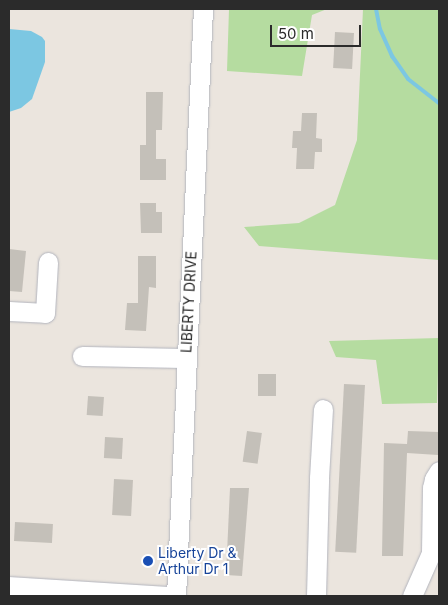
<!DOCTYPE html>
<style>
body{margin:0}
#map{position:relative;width:448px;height:605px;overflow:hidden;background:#ebe5de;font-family:Inter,sans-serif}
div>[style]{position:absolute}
.green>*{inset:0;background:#b5dca0}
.water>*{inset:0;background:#7cc7e2}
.stream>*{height:4px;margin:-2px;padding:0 2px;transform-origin:2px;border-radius:2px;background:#7cc7e2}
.building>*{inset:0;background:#c4c0b9;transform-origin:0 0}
.roads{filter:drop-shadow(0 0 1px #b2b4bd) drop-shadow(0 0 1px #b2b4bd)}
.minor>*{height:19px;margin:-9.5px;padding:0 9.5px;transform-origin:9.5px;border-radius:9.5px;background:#fff}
.dots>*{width:14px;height:14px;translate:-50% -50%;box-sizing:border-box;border:2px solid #fff;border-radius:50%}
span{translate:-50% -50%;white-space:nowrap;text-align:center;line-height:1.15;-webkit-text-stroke:4px #fff;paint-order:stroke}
.street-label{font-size:14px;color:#2b2b2b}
.transit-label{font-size:14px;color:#164399}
.left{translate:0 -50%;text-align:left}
.frame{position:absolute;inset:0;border:10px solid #2b2b2b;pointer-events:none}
.scale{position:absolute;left:270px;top:25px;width:91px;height:22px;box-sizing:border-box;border:2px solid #2b2b2b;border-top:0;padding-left:6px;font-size:15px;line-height:18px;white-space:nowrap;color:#2b2b2b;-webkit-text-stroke:4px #fff;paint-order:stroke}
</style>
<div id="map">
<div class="green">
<div style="clip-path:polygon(229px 9px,327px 9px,312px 15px,302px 76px,227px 71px)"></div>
<div style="clip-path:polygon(363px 9px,439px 9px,439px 260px,259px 246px,244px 227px,299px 223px,335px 205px,357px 140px)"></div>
<div style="clip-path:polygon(439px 338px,437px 403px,382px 404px,376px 360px,336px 357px,329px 341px)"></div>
</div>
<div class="water">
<div style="clip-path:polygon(9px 29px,31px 31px,42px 37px,45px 41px,45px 62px,32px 99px,21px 108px,9px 112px)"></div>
</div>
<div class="stream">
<div style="left:376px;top:9px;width:20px;rotate:79deg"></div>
<div style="left:380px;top:29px;width:30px;rotate:66deg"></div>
<div style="left:392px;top:56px;width:28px;rotate:55deg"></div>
<div style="left:408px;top:79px;width:39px;rotate:38deg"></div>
</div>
<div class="building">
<div style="left:335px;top:32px;width:19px;height:36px;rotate:3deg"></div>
<div style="clip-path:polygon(146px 92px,163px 92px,162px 130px,156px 130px,156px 159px,166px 159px,166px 180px,140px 180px,140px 145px,146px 145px)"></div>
<div style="clip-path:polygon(302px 113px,317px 113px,316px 138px,322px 139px,322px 152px,315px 152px,314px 169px,296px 169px,297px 148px,292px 148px,293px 131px,301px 131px)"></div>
<div style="clip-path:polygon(140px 203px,156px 203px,156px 212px,162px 212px,162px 233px,141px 233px)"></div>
<div style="clip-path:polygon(9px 249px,26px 251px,22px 292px,9px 291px)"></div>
<div style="clip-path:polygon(138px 256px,156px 256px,156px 288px,149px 287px,146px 331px,125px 330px,127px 303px,138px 303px)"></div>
<div style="left:258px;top:374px;width:18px;height:22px"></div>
<div style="left:344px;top:384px;width:21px;height:168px;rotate:3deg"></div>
<div style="left:88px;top:396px;width:16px;height:19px;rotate:4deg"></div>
<div style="left:247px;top:431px;width:15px;height:31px;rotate:8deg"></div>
<div style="clip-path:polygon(408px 431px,439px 432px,438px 455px,407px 453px,403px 556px,382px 556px,384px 443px,407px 444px)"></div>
<div style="left:105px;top:437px;width:18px;height:21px;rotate:3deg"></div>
<div style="left:114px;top:479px;width:19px;height:36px;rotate:3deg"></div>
<div style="clip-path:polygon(230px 488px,249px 488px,242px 576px,226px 575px)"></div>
<div style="left:15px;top:522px;width:38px;height:19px;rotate:3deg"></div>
</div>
<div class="roads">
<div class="minor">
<div style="left:9px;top:311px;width:36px;rotate:3deg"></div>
<div style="left:45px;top:313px;width:51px;rotate:-86.6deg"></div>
<div style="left:82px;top:356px;width:104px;rotate:1.1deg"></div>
<div style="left:9px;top:586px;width:161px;rotate:3.6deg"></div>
<div style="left:176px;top:596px;width:588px;rotate:-87.37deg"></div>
<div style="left:316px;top:596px;width:118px;rotate:-88.5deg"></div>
<div style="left:319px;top:478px;width:69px;rotate:-86.7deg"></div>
<div style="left:412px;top:596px;width:47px;rotate:-66.2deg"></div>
<div style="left:431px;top:553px;width:65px;rotate:-89.1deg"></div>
<div style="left:432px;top:488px;width:9px;rotate:-77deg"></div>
<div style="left:434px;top:479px;width:9px;rotate:-58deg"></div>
</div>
</div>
<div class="dots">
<div style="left:148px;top:561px;background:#1a4fb4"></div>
</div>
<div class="street-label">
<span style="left:189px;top:302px;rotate:-87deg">LIBERTY DRIVE</span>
</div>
<div class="transit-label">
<span class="left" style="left:158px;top:561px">Liberty Dr &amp;<br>Arthur Dr 1</span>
</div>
<div class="frame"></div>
<div class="scale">50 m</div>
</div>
